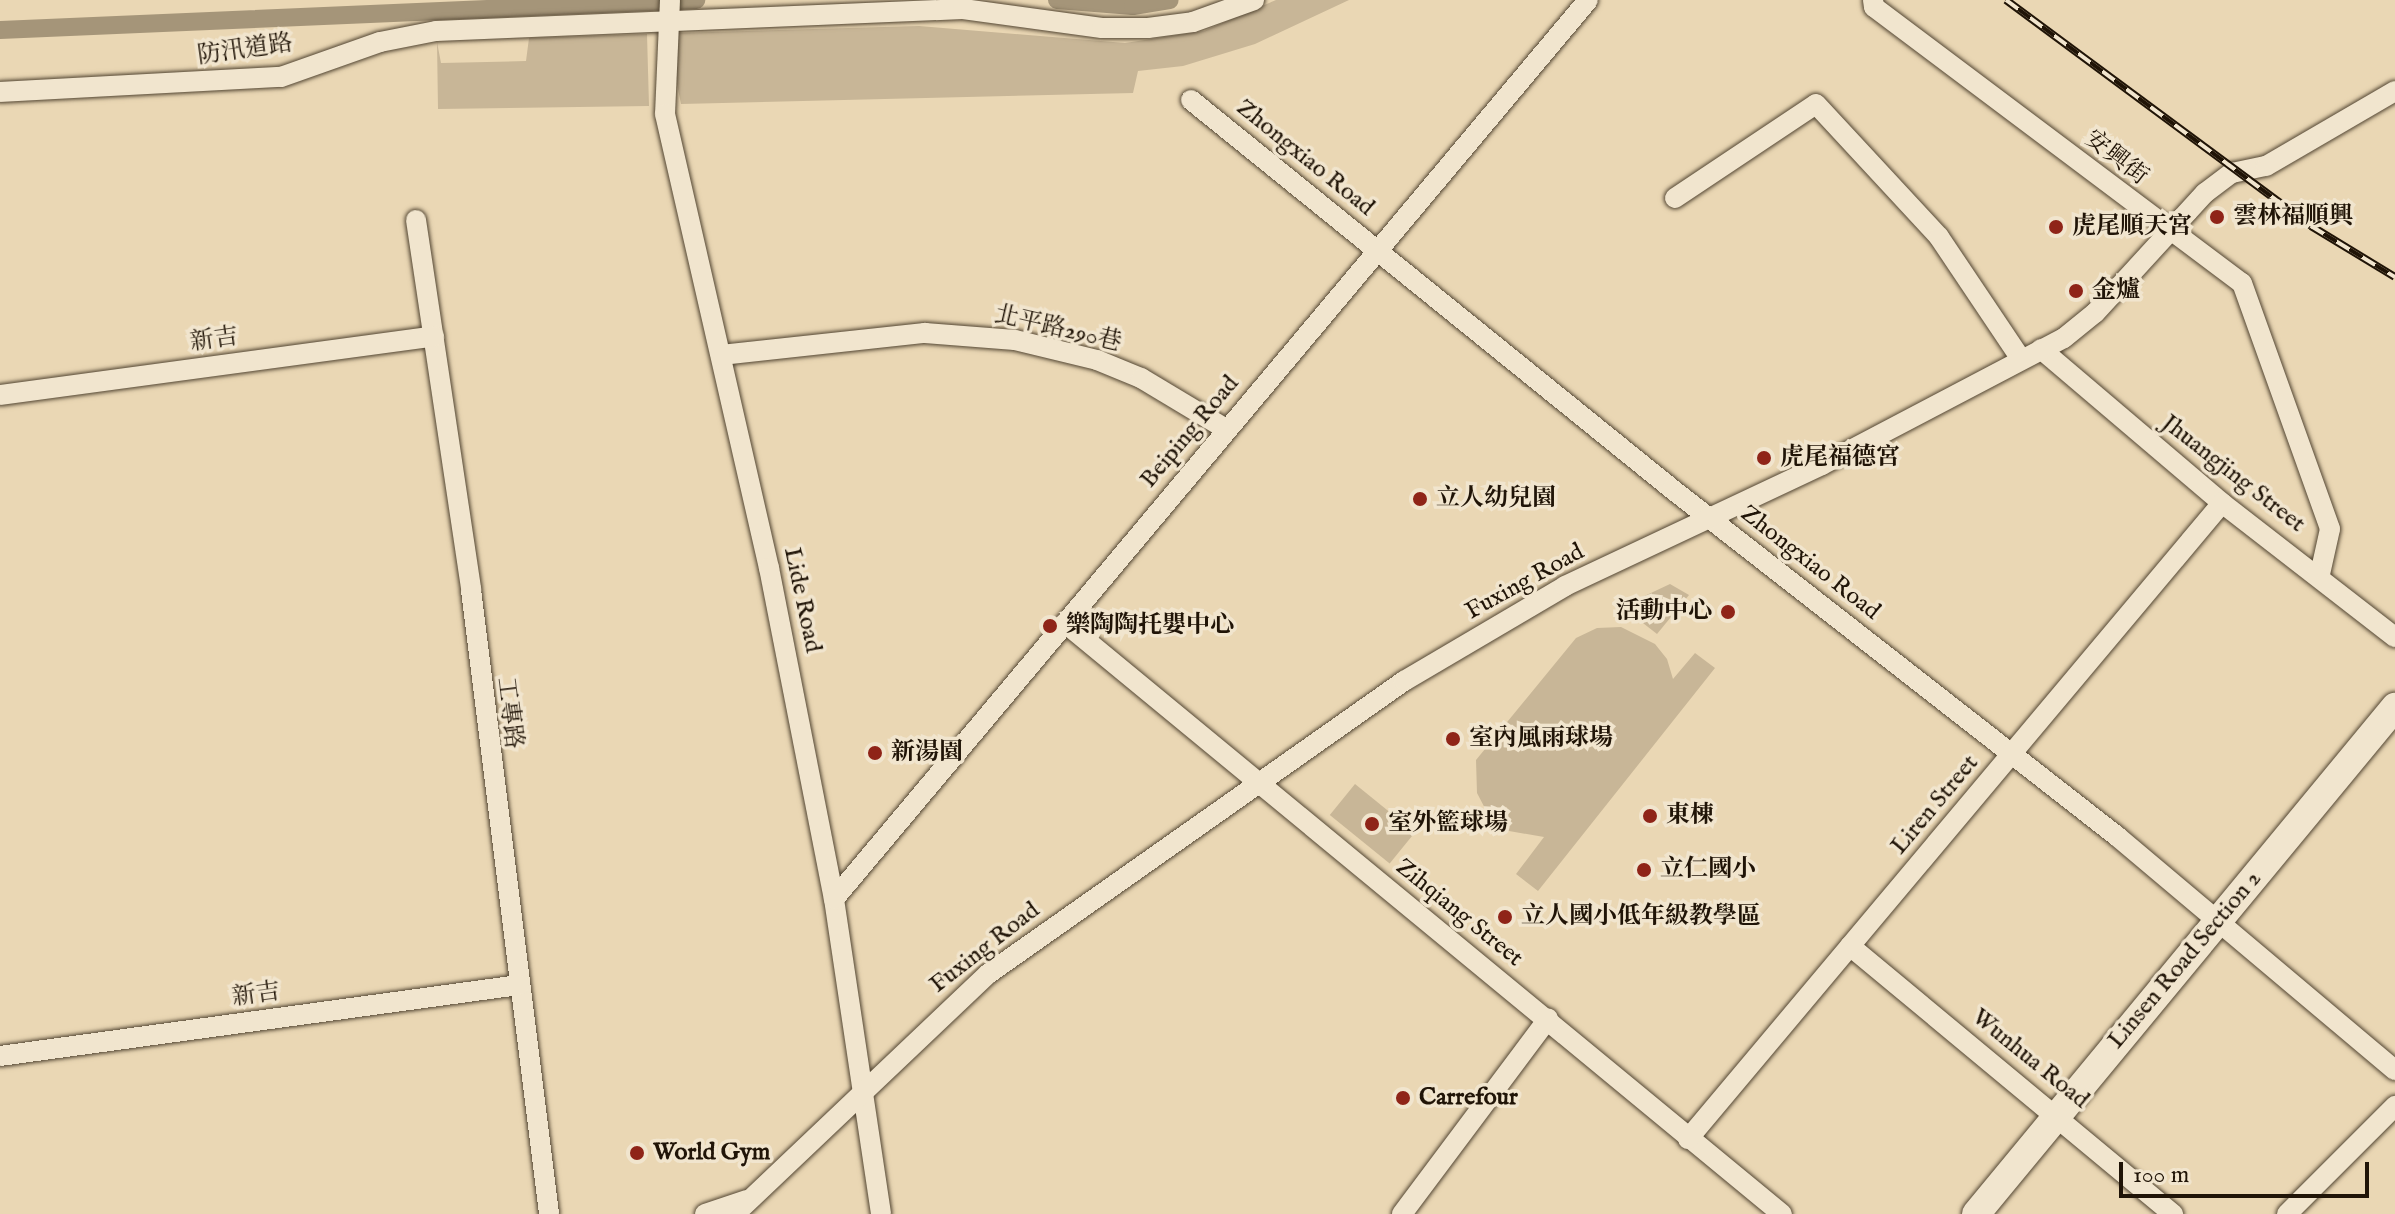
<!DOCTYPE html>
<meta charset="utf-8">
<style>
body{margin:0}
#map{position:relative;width:2395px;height:1214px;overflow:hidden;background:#ead7b4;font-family:"IM FELL English","Noto Serif TC",serif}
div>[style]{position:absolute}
.green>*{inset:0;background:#c8b697;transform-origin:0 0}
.canal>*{height:18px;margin:-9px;padding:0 9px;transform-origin:9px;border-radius:9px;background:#a59579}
.roads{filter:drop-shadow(0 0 2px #524532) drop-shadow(0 0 2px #524532)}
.street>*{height:20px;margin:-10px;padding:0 10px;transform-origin:10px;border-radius:10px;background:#f1e5ce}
.secondary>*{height:28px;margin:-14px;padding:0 14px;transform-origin:14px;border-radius:14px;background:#f1e5ce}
.rail>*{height:8px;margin-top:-4px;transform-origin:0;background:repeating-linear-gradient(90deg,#f1e5ce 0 15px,#201407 0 30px);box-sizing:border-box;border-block:2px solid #201407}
.dots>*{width:22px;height:22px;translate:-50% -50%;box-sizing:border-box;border:4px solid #f1e5ce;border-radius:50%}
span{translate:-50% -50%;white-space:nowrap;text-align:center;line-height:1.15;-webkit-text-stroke:7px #f1e5ce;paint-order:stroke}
.street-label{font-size:24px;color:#201407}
.poi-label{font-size:24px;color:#201407;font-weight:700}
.left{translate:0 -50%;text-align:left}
.right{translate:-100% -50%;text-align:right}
.scale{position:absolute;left:2119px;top:1162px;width:250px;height:36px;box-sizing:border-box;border:4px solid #201407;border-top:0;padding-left:10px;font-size:24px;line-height:28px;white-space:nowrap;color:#201407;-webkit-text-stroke:6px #f1e5ce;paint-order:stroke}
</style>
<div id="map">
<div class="green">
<div style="clip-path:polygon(1276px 0,1349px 0,1255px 44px,1183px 66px,1138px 71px,1133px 93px,681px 104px,675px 74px,678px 33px,919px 26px,1125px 43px,1204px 31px)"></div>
<div style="clip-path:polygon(647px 34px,649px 106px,438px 109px,437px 42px,441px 63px,526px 61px,529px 38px)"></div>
<div style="clip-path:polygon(1670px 584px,1689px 595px,1657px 634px,1634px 616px,1636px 600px)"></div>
<div style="clip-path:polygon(1621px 627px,1655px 644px,1667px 659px,1673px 679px,1695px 653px,1715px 668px,1538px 891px,1516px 874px,1544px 837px,1509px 831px,1489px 816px,1477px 793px,1476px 760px,1576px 638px,1597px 628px)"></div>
<div style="left:1355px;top:784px;width:77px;height:40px;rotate:39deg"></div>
</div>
<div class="canal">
<div style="left:1057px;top:0;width:76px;rotate:4.5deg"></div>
<div style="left:1133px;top:6px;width:37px;rotate:-9deg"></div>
<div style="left:0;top:30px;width:697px;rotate:-2.47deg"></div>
</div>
<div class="roads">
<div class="street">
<div style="left:670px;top:0;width:114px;rotate:92.5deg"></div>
<div style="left:665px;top:114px;width:466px;rotate:77.1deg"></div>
<div style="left:769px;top:568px;width:337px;rotate:78.9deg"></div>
<div style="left:834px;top:899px;width:318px;rotate:81.5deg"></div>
<div style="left:1873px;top:0;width:7px;rotate:82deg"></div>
<div style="left:1874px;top:7px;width:460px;rotate:36.9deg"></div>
<div style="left:2242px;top:283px;width:261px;rotate:70.3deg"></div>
<div style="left:2330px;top:529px;width:46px;rotate:102.5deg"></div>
<div style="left:0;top:92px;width:281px;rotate:-3.1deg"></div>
<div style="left:281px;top:77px;width:105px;rotate:-19.5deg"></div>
<div style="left:380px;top:42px;width:57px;rotate:-11.1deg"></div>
<div style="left:436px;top:31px;width:527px;rotate:-2.39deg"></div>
<div style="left:963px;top:9px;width:140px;rotate:7.8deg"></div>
<div style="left:1102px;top:28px;width:46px"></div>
<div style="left:1148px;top:28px;width:45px;rotate:-7.6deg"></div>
<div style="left:1193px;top:22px;width:65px;rotate:-19.8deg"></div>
<div style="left:1191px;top:100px;width:619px;rotate:38.96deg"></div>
<div style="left:1672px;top:489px;width:566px;rotate:37.96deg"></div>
<div style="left:2118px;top:837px;width:362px;rotate:40.1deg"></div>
<div style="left:1675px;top:198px;width:169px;rotate:-33.7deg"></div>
<div style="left:1816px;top:104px;width:181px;rotate:47.2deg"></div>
<div style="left:1939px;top:237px;width:147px;rotate:56.1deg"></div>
<div style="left:416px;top:220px;width:374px;rotate:81.5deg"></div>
<div style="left:471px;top:590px;width:629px;rotate:82.87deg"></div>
<div style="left:2041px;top:349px;width:238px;rotate:40.4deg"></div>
<div style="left:2222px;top:503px;width:219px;rotate:37.8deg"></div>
<div style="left:721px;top:355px;width:205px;rotate:-6.2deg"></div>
<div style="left:925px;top:333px;width:90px;rotate:4.4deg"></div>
<div style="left:1015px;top:340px;width:84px;rotate:13.7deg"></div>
<div style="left:1097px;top:360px;width:48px;rotate:22.2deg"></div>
<div style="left:1141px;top:378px;width:99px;rotate:31deg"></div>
<div style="left:0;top:395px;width:438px;rotate:-7.7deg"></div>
<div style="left:1065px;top:623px;width:929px;rotate:39.5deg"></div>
<div style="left:834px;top:899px;width:1173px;rotate:-50.01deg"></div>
<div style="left:1850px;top:946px;width:420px;rotate:39.7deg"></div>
<div style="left:0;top:1056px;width:524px;rotate:-7.79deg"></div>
<div style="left:1688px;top:1139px;width:830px;rotate:-49.98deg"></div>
<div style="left:705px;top:1214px;width:44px;rotate:-18.4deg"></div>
<div style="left:735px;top:1214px;width:349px;rotate:-43.5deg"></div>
<div style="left:988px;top:974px;width:509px;rotate:-35.16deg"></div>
<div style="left:1404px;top:681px;width:187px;rotate:-30.5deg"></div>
<div style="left:1565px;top:586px;width:284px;rotate:-25.2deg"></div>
<div style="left:1822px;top:465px;width:273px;rotate:-27.7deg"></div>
<div style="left:2064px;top:338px;width:40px;rotate:-39deg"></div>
<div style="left:2095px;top:313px;width:163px;rotate:-47.5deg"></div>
<div style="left:2205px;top:193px;width:34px;rotate:-37deg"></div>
<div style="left:2232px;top:173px;width:35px;rotate:-12deg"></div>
<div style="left:2266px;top:166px;width:149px;rotate:-30.2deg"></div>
<div style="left:1402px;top:1214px;width:244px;rotate:-53.2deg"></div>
<div style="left:2287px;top:1214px;width:153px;rotate:-45deg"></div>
</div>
<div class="secondary">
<div style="left:1976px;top:1214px;width:658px;rotate:-50.43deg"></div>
</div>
</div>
<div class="rail">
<div style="left:2006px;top:0;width:380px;rotate:36.5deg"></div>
<div style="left:2311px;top:226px;width:98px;rotate:31.3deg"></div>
</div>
<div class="dots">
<div style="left:2217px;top:217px;background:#8f2418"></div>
<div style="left:2056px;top:227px;background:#8f2418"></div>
<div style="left:2076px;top:291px;background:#8f2418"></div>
<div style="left:1764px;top:458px;background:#8f2418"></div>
<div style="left:1420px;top:499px;background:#8f2418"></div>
<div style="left:1728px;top:612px;background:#8f2418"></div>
<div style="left:1050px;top:626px;background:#8f2418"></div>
<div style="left:1453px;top:739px;background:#8f2418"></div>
<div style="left:875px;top:753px;background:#8f2418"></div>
<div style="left:1650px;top:816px;background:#8f2418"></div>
<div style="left:1372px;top:824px;background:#8f2418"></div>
<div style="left:1644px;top:870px;background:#8f2418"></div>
<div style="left:1505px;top:917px;background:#8f2418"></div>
<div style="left:1403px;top:1098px;background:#8f2418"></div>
<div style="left:637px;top:1153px;background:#8f2418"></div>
</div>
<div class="street-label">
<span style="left:245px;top:50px;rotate:-8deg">防汛道路</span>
<span style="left:1305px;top:158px;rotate:39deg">Zhongxiao Road</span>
<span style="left:2116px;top:158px;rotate:38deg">安興街</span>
<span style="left:1058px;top:329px;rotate:13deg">北平路290巷</span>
<span style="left:214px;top:340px;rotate:-8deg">新吉</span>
<span style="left:1190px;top:432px;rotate:-50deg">Beiping Road</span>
<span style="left:2233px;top:474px;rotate:38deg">Jhuangjing Street</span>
<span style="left:1810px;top:563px;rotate:38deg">Zhongxiao Road</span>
<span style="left:1525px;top:582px;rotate:-29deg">Fuxing Road</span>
<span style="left:802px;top:600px;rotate:78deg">Lide Road</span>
<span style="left:509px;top:713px;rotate:83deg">工專路</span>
<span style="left:1935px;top:805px;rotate:-50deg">Liren Street</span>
<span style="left:1459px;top:913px;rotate:39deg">Zihqiang Street</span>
<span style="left:985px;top:948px;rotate:-38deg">Fuxing Road</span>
<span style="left:2185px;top:960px;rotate:-50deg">Linsen Road Section 2</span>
<span style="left:256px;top:995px;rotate:-8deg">新吉</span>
<span style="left:2030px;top:1059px;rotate:39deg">Wunhua Road</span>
</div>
<div class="poi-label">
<span class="left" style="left:2233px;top:217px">雲林福順興</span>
<span class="left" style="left:2072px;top:227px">虎尾順天宮</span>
<span class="left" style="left:2092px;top:291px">金爐</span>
<span class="left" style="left:1780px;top:458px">虎尾福德宮</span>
<span class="left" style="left:1436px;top:499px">立人幼兒園</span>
<span class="right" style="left:1712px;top:612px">活動中心</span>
<span class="left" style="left:1066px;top:626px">樂陶陶托嬰中心</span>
<span class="left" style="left:1469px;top:739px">室內風雨球場</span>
<span class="left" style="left:891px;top:753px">新湯園</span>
<span class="left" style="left:1666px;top:816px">東棟</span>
<span class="left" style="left:1388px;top:824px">室外籃球場</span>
<span class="left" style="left:1660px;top:870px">立仁國小</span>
<span class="left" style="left:1521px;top:917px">立人國小低年級教學區</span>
<span class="left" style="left:1419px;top:1098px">Carrefour</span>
<span class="left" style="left:653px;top:1153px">World Gym</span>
</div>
<div class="scale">100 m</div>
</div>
